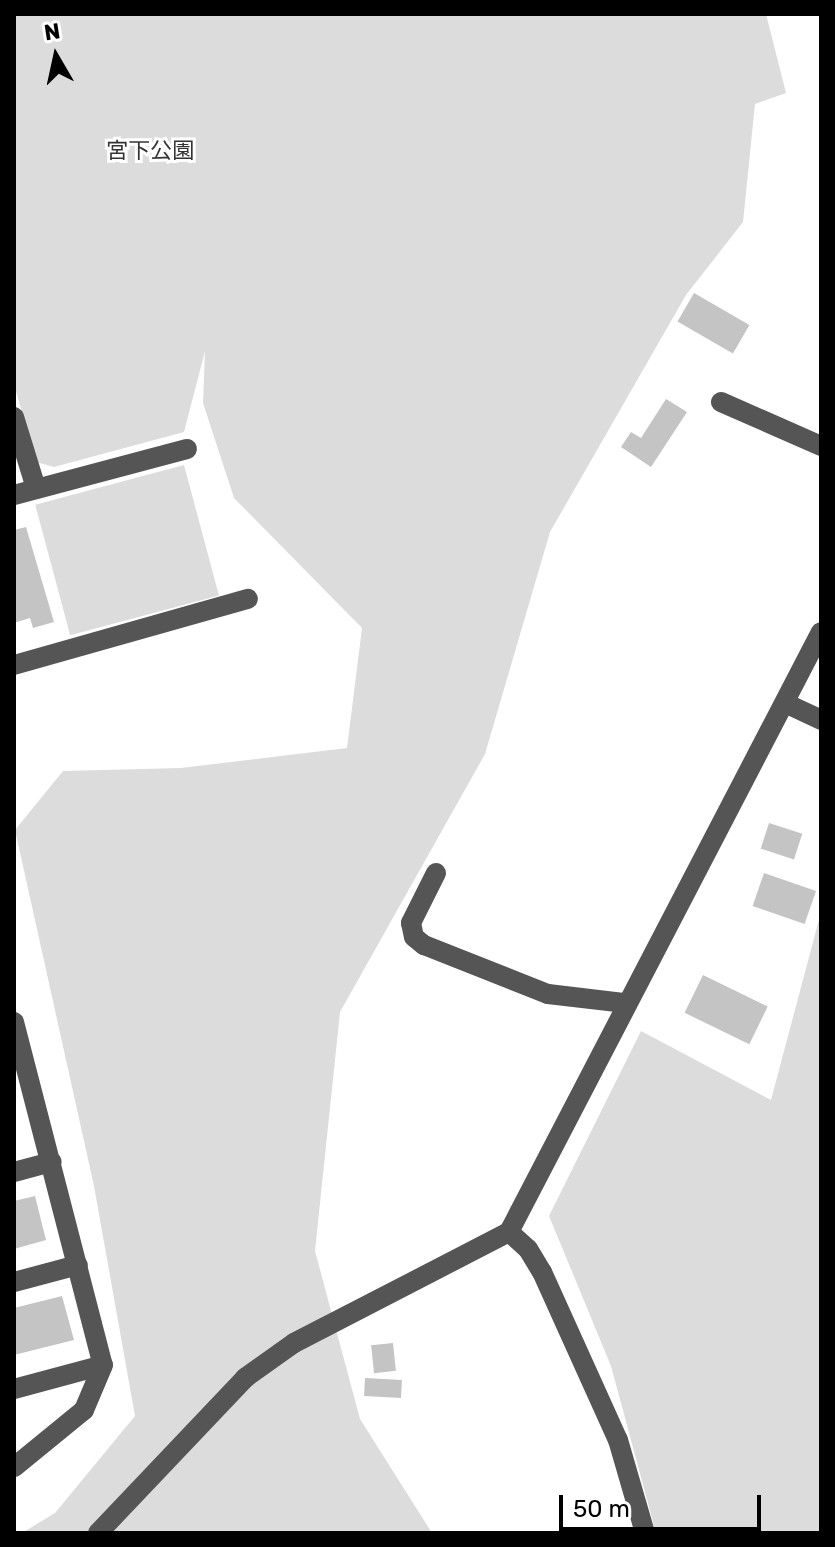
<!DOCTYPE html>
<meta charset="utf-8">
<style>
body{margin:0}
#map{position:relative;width:835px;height:1547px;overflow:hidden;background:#fff;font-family:Rubik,"Noto Sans JP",sans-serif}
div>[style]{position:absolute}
.green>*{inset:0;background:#dcdcdc;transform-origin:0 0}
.building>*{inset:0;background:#c4c4c4;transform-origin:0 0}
.minor>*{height:20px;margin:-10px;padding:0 10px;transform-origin:10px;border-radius:10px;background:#555}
span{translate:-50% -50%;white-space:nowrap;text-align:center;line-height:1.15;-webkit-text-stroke:6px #fff;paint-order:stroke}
.park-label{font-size:22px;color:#333}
.frame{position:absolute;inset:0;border:16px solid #000;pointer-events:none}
.north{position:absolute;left:16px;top:16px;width:80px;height:80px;-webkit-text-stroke:6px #fff;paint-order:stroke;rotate:351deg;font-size:22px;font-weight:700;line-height:32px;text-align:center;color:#000}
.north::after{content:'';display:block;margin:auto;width:28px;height:36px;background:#000;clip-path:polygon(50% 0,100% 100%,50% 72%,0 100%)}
.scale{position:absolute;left:559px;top:1495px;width:202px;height:36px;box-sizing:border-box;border:4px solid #000;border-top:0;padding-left:10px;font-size:24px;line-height:28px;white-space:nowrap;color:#000;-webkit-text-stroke:6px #fff;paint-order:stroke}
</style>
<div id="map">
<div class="green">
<div style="clip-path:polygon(14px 14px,766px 14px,786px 93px,755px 104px,743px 222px,686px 295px,550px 532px,485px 754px,340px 1012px,315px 1251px,360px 1419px,432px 1533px,22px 1533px,55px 1513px,135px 1416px,94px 1186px,15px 830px,63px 771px,181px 768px,347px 748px,362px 628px,234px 498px,203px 403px,205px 351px,184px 432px,54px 467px,36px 462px,14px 384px)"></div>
<div style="left:184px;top:465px;width:135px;height:154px;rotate:75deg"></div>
<div style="clip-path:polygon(821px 912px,821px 1533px,656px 1533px,611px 1366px,549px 1216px,641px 1031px,771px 1100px)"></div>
</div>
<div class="building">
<div style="left:694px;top:293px;width:64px;height:33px;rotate:30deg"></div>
<div style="clip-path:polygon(666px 399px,687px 412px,651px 467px,621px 447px,631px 432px,641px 438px)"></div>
<div style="clip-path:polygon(26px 527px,54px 622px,33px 628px,30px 618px,14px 623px,14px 530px)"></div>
<div style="left:769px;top:823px;width:35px;height:27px;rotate:18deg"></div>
<div style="left:764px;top:873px;width:55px;height:35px;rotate:19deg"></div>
<div style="left:703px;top:975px;width:72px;height:42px;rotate:26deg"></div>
<div style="clip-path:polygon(35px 1196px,46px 1240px,14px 1249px,14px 1201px)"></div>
<div style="clip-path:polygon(62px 1296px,74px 1340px,14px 1355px,14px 1308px)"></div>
<div style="left:393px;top:1343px;width:28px;height:22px;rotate:84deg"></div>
<div style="left:365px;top:1378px;width:37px;height:18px;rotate:3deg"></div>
</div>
<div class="minor">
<div style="left:721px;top:402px;width:109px;rotate:23.7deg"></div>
<div style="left:14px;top:417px;width:74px;rotate:72.8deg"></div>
<div style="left:14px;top:495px;width:179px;rotate:-14.9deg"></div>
<div style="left:14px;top:665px;width:243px;rotate:-15.8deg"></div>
<div style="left:785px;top:703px;width:40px;rotate:25deg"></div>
<div style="left:436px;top:873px;width:56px;rotate:116.6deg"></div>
<div style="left:411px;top:923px;width:14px;rotate:78deg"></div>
<div style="left:414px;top:937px;width:13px;rotate:39deg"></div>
<div style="left:424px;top:945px;width:133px;rotate:21.6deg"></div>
<div style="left:548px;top:994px;width:78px;rotate:6.7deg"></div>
<div style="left:14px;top:1022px;width:354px;rotate:75.5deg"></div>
<div style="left:103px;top:1365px;width:49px;rotate:112.9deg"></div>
<div style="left:84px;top:1410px;width:90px;rotate:140.8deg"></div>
<div style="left:14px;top:1172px;width:39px;rotate:-15deg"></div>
<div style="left:509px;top:1232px;width:25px;rotate:42deg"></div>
<div style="left:528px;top:1249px;width:27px;rotate:59deg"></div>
<div style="left:542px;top:1272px;width:184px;rotate:65.7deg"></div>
<div style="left:618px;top:1440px;width:97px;rotate:73.8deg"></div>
<div style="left:14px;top:1282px;width:66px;rotate:-14.9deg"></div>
<div style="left:14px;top:1389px;width:92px;rotate:-15.1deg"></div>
<div style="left:98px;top:1533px;width:214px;rotate:-46.5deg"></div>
<div style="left:245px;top:1378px;width:60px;rotate:-35.5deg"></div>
<div style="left:294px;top:1343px;width:242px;rotate:-27.3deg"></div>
<div style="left:509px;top:1232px;width:676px;rotate:-62.53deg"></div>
</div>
<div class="park-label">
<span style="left:150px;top:151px">宮下公園</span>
</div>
<div class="frame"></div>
<div class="north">N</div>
<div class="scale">50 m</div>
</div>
